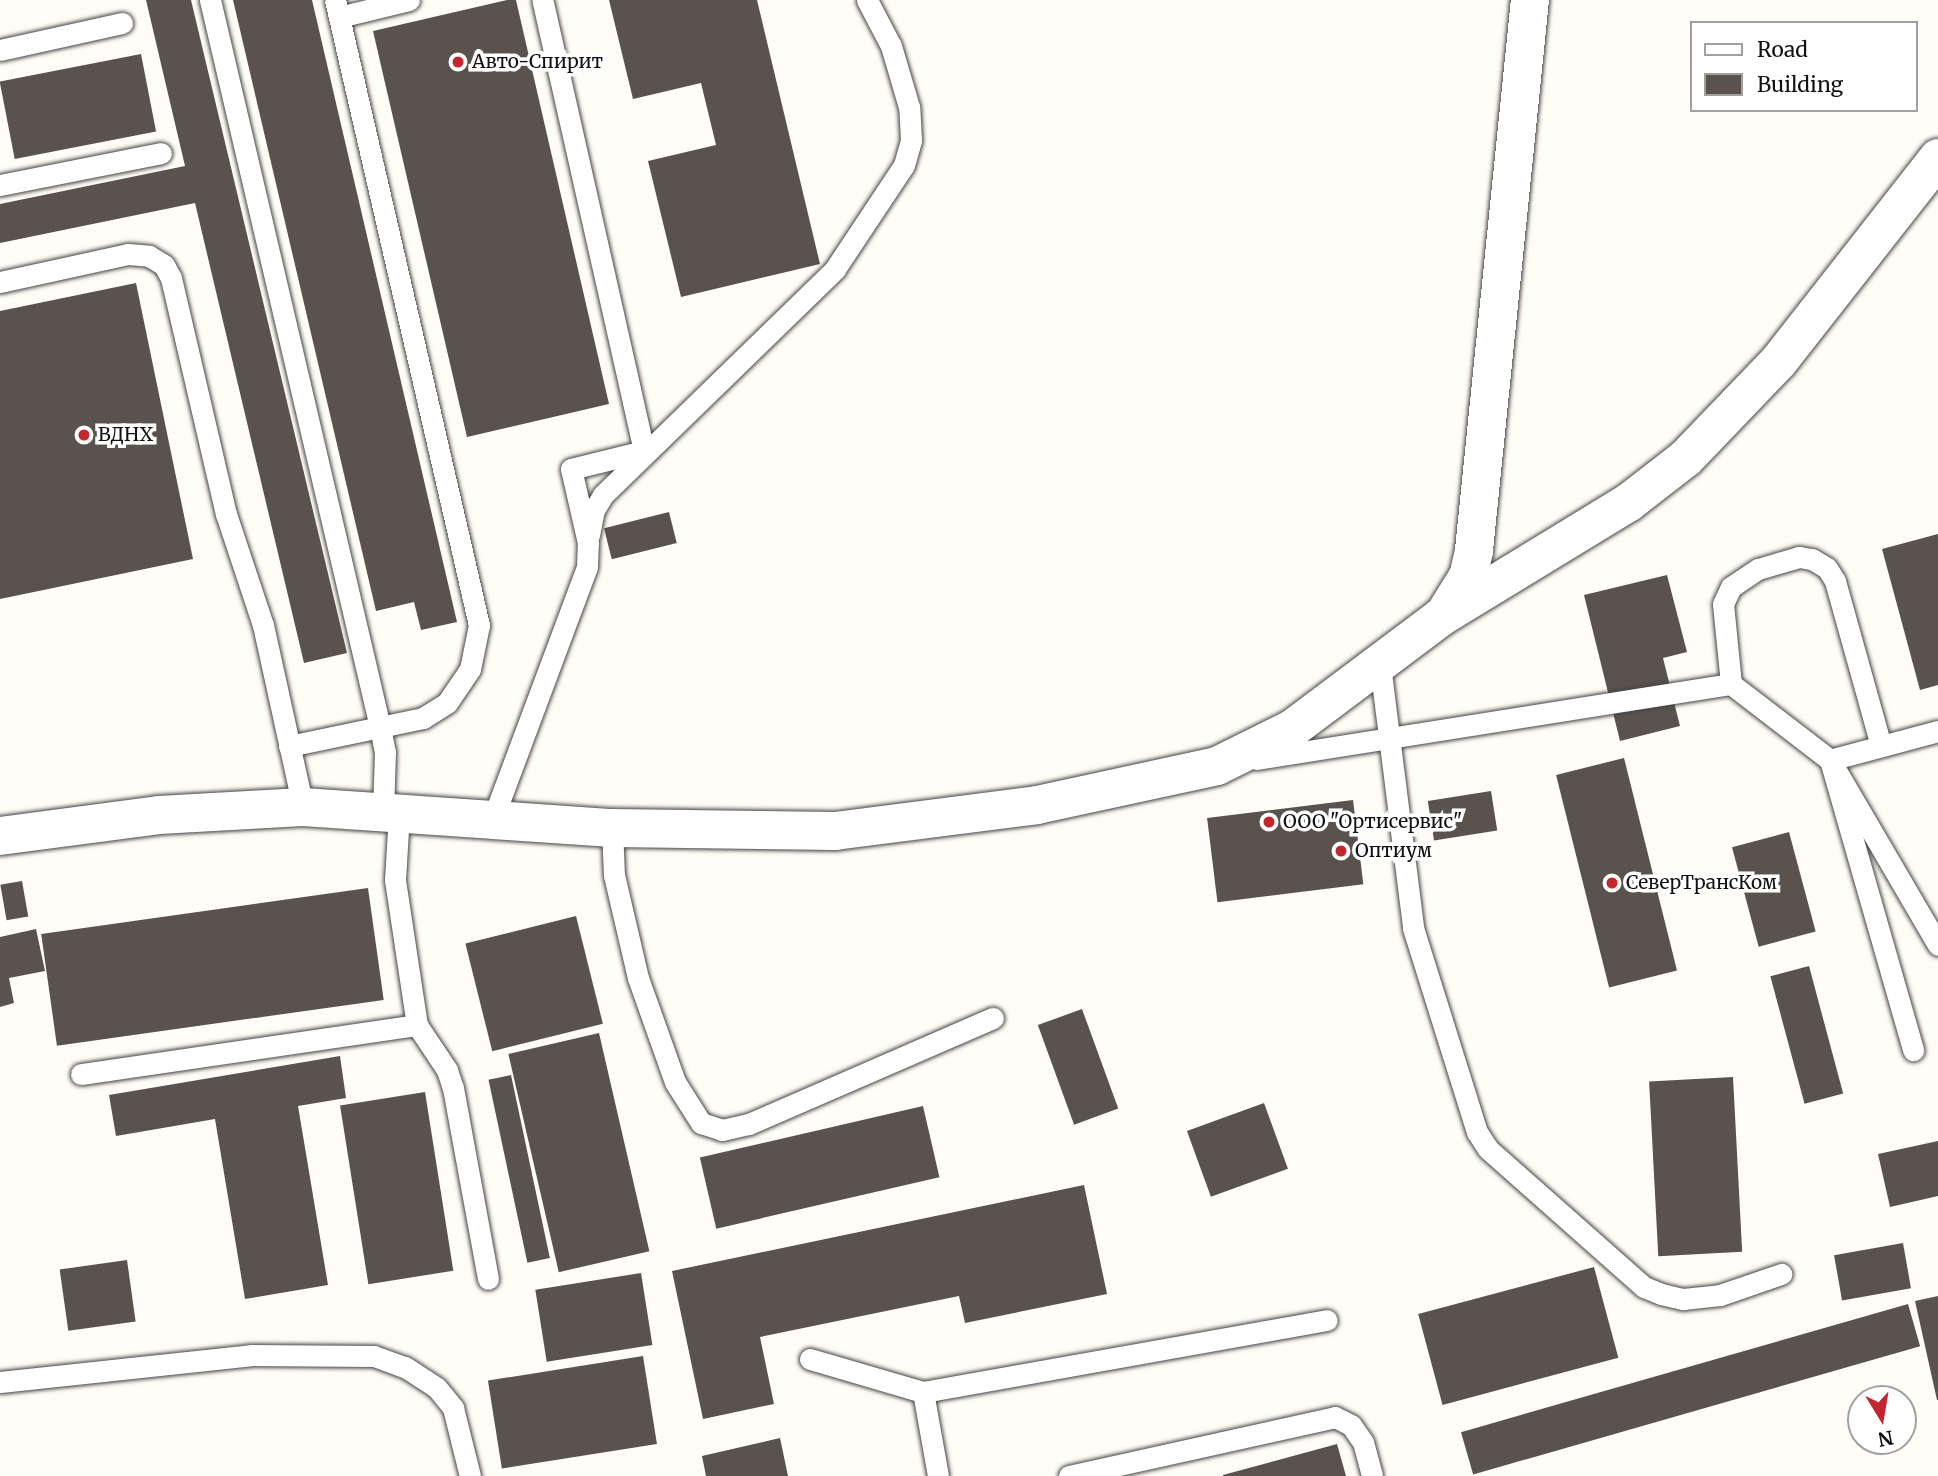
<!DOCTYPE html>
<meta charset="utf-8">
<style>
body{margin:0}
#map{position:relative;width:1938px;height:1476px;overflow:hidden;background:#fffdf5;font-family:Merriweather,serif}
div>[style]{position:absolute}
.building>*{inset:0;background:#5a524d;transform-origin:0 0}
.roads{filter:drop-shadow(0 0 2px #444) drop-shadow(0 0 2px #444)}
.lane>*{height:21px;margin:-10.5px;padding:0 10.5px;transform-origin:10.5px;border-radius:10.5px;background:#fff}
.street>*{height:38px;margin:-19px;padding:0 19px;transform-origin:19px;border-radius:19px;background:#fff}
.dots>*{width:19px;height:19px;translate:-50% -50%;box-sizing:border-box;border:4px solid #fff;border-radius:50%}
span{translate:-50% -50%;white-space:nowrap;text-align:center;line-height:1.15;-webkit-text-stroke:7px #fff;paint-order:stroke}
.poi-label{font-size:19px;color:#111}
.left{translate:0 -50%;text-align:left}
.legend{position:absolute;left:1690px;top:21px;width:228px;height:91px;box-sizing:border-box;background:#fff;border:2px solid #a0a0a0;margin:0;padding:9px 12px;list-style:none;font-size:21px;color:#111}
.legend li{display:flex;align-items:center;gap:14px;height:35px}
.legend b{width:35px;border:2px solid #a0a0a0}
.north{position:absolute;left:1847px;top:1385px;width:70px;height:70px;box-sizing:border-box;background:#fff;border:2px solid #a0a0a0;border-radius:50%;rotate:169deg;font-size:19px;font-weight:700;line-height:28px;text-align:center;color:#111}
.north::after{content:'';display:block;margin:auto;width:24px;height:32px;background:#c4262e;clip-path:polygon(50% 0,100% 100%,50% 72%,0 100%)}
</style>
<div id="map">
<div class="building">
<div style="clip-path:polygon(146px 0,191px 0,347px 653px,304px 663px,195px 203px,0 243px,0 204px,185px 166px)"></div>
<div style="clip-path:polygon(233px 0,312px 0,457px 622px,421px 630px,414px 602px,376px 611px)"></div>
<div style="clip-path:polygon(507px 0,516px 0,609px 404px,467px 437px,373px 31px)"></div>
<div style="clip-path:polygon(609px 0,757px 0,820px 264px,681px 297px,648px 161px,716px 145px,701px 83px,633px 99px)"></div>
<div style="left:141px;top:54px;width:79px;height:144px;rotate:79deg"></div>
<div style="clip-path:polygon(136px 283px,193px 559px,0 599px,0 311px)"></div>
<div style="left:669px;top:512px;width:32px;height:67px;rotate:76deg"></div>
<div style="clip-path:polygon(1938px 534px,1938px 685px,1920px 690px,1882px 549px)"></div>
<div style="clip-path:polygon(1667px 575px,1687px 652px,1663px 658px,1680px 726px,1620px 741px,1584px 595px)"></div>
<div style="left:1624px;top:758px;width:219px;height:70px;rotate:76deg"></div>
<div style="left:1491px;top:791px;width:40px;height:64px;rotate:81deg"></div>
<div style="left:1353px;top:800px;width:85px;height:147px;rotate:83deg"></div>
<div style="left:1789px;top:832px;width:103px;height:59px;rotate:75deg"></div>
<div style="left:22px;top:881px;width:36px;height:22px;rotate:80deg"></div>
<div style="left:368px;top:888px;width:113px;height:330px;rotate:82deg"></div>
<div style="left:576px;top:916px;width:111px;height:114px;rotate:76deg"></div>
<div style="clip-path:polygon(36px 929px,45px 971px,9px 978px,14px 1003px,0 1007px,0 937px)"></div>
<div style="left:1809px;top:966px;width:132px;height:40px;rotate:75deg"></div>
<div style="left:1082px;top:1009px;width:106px;height:47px;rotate:70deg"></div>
<div style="left:599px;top:1033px;width:224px;height:93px;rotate:77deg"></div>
<div style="clip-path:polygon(340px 1056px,346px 1098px,298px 1106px,328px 1285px,245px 1299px,215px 1119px,116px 1136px,109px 1095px)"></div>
<div style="left:511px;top:1075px;width:187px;height:23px;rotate:78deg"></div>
<div style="left:1733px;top:1077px;width:175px;height:84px;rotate:87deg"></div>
<div style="left:425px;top:1092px;width:181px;height:86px;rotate:81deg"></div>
<div style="left:1264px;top:1103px;width:70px;height:82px;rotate:70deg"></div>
<div style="left:923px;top:1106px;width:73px;height:229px;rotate:77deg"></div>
<div style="clip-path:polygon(1938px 1141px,1938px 1196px,1890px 1207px,1878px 1154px)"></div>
<div style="clip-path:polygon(1084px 1185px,1107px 1294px,965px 1323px,959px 1296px,760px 1337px,774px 1404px,703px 1419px,672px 1271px)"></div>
<div style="left:1903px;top:1243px;width:46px;height:70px;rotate:80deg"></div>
<div style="left:127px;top:1260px;width:62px;height:68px;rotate:82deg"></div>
<div style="left:1594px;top:1267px;width:94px;height:182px;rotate:75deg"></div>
<div style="left:641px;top:1273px;width:73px;height:107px;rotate:81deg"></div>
<div style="clip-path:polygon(1938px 1296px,1938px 1400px,1937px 1400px,1915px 1301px)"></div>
<div style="left:1908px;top:1304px;width:44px;height:465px;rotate:74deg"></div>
<div style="left:643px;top:1356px;width:89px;height:157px;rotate:81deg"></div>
<div style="clip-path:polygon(780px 1438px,788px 1476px,706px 1476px,702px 1456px)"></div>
<div style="clip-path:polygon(1337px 1444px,1346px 1476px,1223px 1476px,1223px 1475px)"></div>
</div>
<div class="roads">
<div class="lane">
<div style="left:210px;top:0;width:747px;rotate:76.84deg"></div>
<div style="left:380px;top:727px;width:25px;rotate:79deg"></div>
<div style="left:385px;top:752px;width:59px;rotate:91.9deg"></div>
<div style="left:339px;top:17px;width:72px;rotate:-13.7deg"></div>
<div style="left:0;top:50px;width:125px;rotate:-12.5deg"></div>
<div style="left:0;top:185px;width:164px;rotate:-11.2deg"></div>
<div style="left:0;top:282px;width:131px;rotate:-12.3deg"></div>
<div style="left:128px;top:254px;width:21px;rotate:5deg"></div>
<div style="left:149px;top:256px;width:17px;rotate:31deg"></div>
<div style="left:164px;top:265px;width:15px;rotate:62deg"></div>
<div style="left:171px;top:278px;width:242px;rotate:76.9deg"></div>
<div style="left:226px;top:514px;width:117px;rotate:71.6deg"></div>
<div style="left:263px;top:625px;width:186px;rotate:77.6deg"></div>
<div style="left:589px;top:535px;width:25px;rotate:-79deg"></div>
<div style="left:594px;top:510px;width:17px;rotate:-59deg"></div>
<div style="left:603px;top:495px;width:324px;rotate:-44.2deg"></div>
<div style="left:835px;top:269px;width:125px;rotate:-56.4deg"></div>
<div style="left:904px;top:165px;width:26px;rotate:-74deg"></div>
<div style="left:911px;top:140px;width:33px;rotate:-93deg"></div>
<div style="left:909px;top:107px;width:64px;rotate:-106.4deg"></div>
<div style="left:891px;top:46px;width:52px;rotate:-117.6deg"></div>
<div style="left:1380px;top:665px;width:265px;rotate:82.8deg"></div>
<div style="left:1413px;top:928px;width:214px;rotate:72.6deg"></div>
<div style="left:1477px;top:1132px;width:20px;rotate:57deg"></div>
<div style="left:1488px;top:1149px;width:208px;rotate:41.5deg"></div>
<div style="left:1644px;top:1287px;width:18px;rotate:22deg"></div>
<div style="left:1661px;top:1294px;width:23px;rotate:13deg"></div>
<div style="left:1683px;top:1299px;width:37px;rotate:-6deg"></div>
<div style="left:1720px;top:1295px;width:65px;rotate:-19deg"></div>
<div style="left:1731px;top:684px;width:80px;rotate:-95.7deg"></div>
<div style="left:1723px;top:604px;width:19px;rotate:-65deg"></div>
<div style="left:1731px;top:587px;width:32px;rotate:-34deg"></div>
<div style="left:1758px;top:569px;width:43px;rotate:-16.3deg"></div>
<div style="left:1799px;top:557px;width:13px;rotate:9deg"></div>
<div style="left:1812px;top:559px;width:17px;rotate:31deg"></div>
<div style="left:1827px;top:568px;width:15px;rotate:58deg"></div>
<div style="left:1835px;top:581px;width:171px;rotate:74.4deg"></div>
<div style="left:1938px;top:731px;width:112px;rotate:165deg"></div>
<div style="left:1830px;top:760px;width:214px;rotate:59.7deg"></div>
<div style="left:289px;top:746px;width:137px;rotate:-11.8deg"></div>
<div style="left:423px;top:718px;width:28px;rotate:-32deg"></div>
<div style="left:447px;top:703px;width:41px;rotate:-55.9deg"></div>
<div style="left:470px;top:669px;width:45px;rotate:-78.4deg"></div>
<div style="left:479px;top:625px;width:641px;rotate:-102.97deg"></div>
<div style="left:1257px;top:759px;width:480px;rotate:-9deg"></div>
<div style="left:1731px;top:684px;width:125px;rotate:37.5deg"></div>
<div style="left:1830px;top:760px;width:302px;rotate:74deg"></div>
<div style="left:399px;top:813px;width:67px;rotate:93.4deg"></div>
<div style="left:395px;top:880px;width:147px;rotate:81.4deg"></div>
<div style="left:417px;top:1025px;width:54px;rotate:56.3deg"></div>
<div style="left:447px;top:1070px;width:19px;rotate:72deg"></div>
<div style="left:453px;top:1088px;width:194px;rotate:79.6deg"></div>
<div style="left:492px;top:821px;width:271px;rotate:-69.5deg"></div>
<div style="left:587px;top:567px;width:24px;rotate:-88deg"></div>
<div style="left:588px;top:543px;width:76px;rotate:-102.9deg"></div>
<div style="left:571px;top:469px;width:75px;rotate:-13.9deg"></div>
<div style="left:644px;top:451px;width:462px;rotate:-102.7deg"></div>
<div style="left:612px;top:828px;width:47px;rotate:87.6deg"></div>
<div style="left:614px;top:875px;width:106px;rotate:76.9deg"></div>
<div style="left:638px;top:978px;width:110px;rotate:70.4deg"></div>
<div style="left:675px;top:1082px;width:49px;rotate:57.6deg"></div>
<div style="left:701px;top:1123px;width:22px;rotate:18deg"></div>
<div style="left:722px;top:1130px;width:28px;rotate:-13deg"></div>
<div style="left:749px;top:1124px;width:266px;rotate:-23.5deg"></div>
<div style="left:81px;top:1074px;width:340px;rotate:-8.3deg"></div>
<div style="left:810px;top:1359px;width:118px;rotate:16.3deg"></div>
<div style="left:0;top:1382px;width:252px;rotate:-6.1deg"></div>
<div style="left:251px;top:1355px;width:123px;rotate:0.5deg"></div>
<div style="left:374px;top:1356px;width:33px;rotate:20deg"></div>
<div style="left:405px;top:1367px;width:38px;rotate:33deg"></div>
<div style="left:437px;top:1388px;width:26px;rotate:51deg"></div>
<div style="left:453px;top:1408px;width:70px;rotate:76deg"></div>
<div style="left:938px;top:1476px;width:85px;rotate:-100.1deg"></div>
<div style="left:923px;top:1392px;width:410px;rotate:-10.1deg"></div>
<div style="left:1069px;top:1476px;width:272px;rotate:-12.5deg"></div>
<div style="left:1335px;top:1417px;width:18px;rotate:27deg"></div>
<div style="left:1351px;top:1425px;width:21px;rotate:55deg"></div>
<div style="left:1363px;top:1442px;width:35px;rotate:75deg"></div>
</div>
<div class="street">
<div style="left:1447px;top:610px;width:39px;rotate:-58deg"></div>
<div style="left:1468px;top:577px;width:28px;rotate:-77deg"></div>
<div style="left:1474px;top:550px;width:553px;rotate:-84.19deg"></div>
<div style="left:0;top:836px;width:160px;rotate:-7.5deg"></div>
<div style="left:159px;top:815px;width:144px;rotate:-3.2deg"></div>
<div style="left:303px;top:807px;width:310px;rotate:3.9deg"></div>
<div style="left:612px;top:828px;width:223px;rotate:0.8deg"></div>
<div style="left:835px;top:831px;width:204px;rotate:-7.3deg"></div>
<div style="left:1037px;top:805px;width:184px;rotate:-12.2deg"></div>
<div style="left:1217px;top:766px;width:84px;rotate:-26.3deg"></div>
<div style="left:1292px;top:729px;width:186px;rotate:-36.9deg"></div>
<div style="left:1441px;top:617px;width:219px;rotate:-31.4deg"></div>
<div style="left:1628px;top:503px;width:73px;rotate:-37.8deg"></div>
<div style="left:1686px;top:458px;width:134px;rotate:-46.2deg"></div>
<div style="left:1779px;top:361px;width:258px;rotate:-51.9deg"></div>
</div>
</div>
<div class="dots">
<div style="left:458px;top:62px;background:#c4262e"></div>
<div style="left:84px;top:435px;background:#c4262e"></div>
<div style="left:1269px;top:822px;background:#c4262e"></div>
<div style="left:1341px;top:851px;background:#c4262e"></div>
<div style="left:1612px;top:883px;background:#c4262e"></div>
</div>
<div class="poi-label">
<span class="left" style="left:472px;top:62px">Авто-Спирит</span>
<span class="left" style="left:98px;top:435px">ВДНХ</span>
<span class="left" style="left:1283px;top:822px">ООО "Ортисервис"</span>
<span class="left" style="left:1355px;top:851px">Оптиум</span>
<span class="left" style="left:1626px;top:883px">СеверТрансКом</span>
</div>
<ul class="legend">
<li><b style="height:9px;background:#fff"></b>Road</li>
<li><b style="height:19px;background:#5a524d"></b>Building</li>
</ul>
<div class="north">N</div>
</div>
